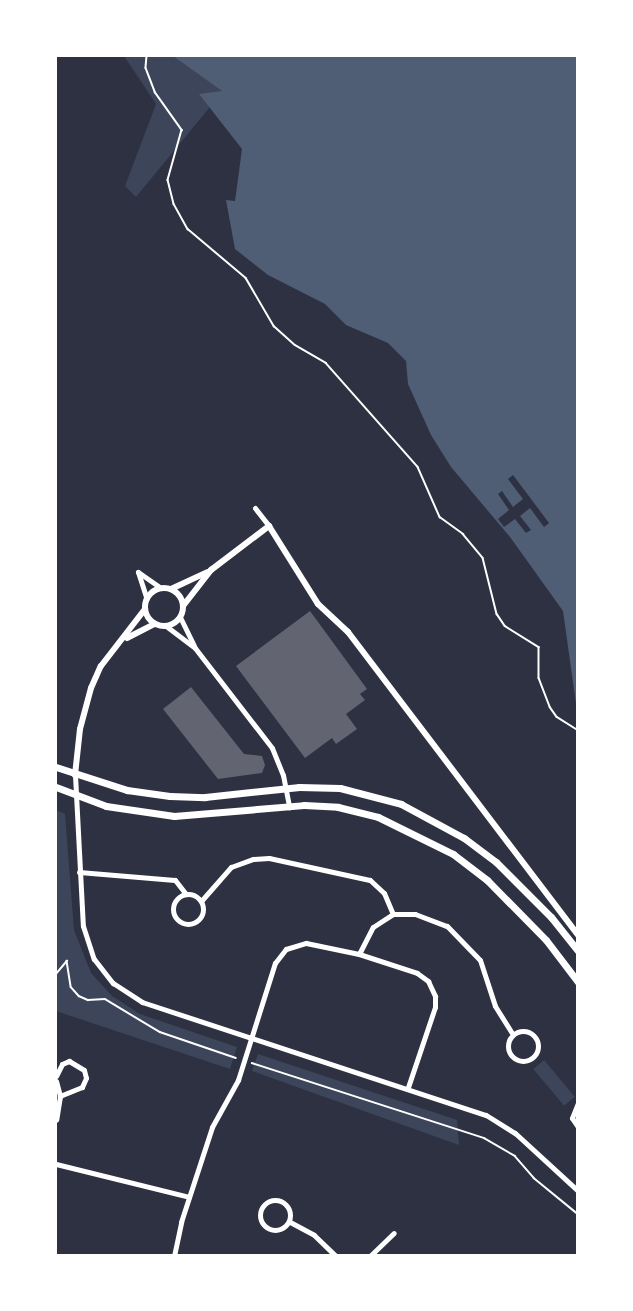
<!DOCTYPE html>
<style>
body{margin:0}
#map{position:relative;width:633px;height:1311px;overflow:hidden;background:#2d3142;font-family:Cabin,sans-serif}
div>[style]{position:absolute}
.green>*{inset:0;background:#3c4559;transform-origin:0 0}
.water>*{inset:0;background:#4f5d75}
.pier>*{inset:0;background:#2d3142}
.building>*{inset:0;background:#626471}
.path>*{height:1.5px;margin:-0.75px;padding:0 0.75px;transform-origin:0.75px;border-radius:0.75px;background:#fff}
.minor>*{height:5px;margin:-2.5px;padding:0 2.5px;transform-origin:2.5px;border-radius:2.5px;background:#fff}
.minor>.ring{margin:-2.5px;padding:0;box-sizing:content-box;background:none;border:5px solid #fff;border-radius:50%}
.tertiary>*{height:6px;margin:-3px;padding:0 3px;transform-origin:3px;border-radius:3px;background:#fff}
.tertiary>.ring{margin:-3px;padding:0;box-sizing:content-box;background:none;border:6px solid #fff;border-radius:50%}
.secondary>*{height:7px;margin:-3.5px;padding:0 3.5px;transform-origin:3.5px;border-radius:3.5px;background:#fff}
span{translate:-50% -50%;white-space:nowrap;text-align:center;line-height:1.15;-webkit-text-stroke:5px #fff;paint-order:stroke}
.frame{position:absolute;inset:0;border:57px solid #fff;pointer-events:none}
</style>
<div id="map">
<div class="green">
<div style="clip-path:polygon(124px 56px,173px 56px,223px 91px,136px 197px,125px 186px,156px 104px)"></div>
<div style="clip-path:polygon(56px 810px,65px 814px,74px 930px,91px 973px,112px 996px,140px 1014px,237px 1047px,230px 1069px,56px 1011px)"></div>
<div style="clip-path:polygon(258px 1054px,457px 1120px,459px 1145px,252px 1071px)"></div>
<div style="left:544px;top:1060px;width:48px;height:14px;rotate:50deg"></div>
</div>
<div class="water">
<div style="clip-path:polygon(173px 56px,577px 56px,577px 711px,563px 611px,510px 537px,451px 467px,431px 435px,408px 384px,406px 361px,388px 343px,346px 325px,325px 304px,268px 275px,235px 249px,226px 200px,235px 201px,242px 149px,199px 94px,222px 91px)"></div>
</div>
<div class="pier">
<div style="clip-path:polygon(513px 475px,549px 523px,544px 527px,530px 508px,520px 516px,531px 530px,526px 533px,515px 519px,504px 527px,498px 519px,509px 510px,498px 494px,502px 491px,513px 507px,523px 499px,508px 479px)"></div>
</div>
<div class="building">
<div style="clip-path:polygon(310px 611px,367px 689px,360px 694px,365px 700px,346px 714px,357px 729px,336px 744px,332px 738px,305px 758px,236px 666px)"></div>
<div style="clip-path:polygon(191px 687px,244px 754px,262px 756px,265px 765px,262px 773px,218px 779px,163px 709px)"></div>
</div>
<div class="path">
<div style="left:147px;top:56px;width:12px;rotate:95deg"></div>
<div style="left:146px;top:68px;width:26px;rotate:69deg"></div>
<div style="left:155px;top:92px;width:47px;rotate:54.6deg"></div>
<div style="left:182px;top:130px;width:52px;rotate:105.6deg"></div>
<div style="left:168px;top:180px;width:25px;rotate:76deg"></div>
<div style="left:174px;top:204px;width:29px;rotate:61deg"></div>
<div style="left:188px;top:229px;width:76px;rotate:40.2deg"></div>
<div style="left:246px;top:278px;width:56px;rotate:59.7deg"></div>
<div style="left:274px;top:326px;width:28px;rotate:42deg"></div>
<div style="left:295px;top:345px;width:36px;rotate:30deg"></div>
<div style="left:326px;top:363px;width:139px;rotate:48.5deg"></div>
<div style="left:418px;top:467px;width:55px;rotate:66.3deg"></div>
<div style="left:440px;top:517px;width:29px;rotate:36deg"></div>
<div style="left:463px;top:534px;width:31px;rotate:50deg"></div>
<div style="left:483px;top:558px;width:58px;rotate:76deg"></div>
<div style="left:497px;top:614px;width:14px;rotate:56deg"></div>
<div style="left:505px;top:626px;width:40px;rotate:32deg"></div>
<div style="left:539px;top:647px;width:31px;rotate:90deg"></div>
<div style="left:539px;top:678px;width:31px;rotate:69deg"></div>
<div style="left:550px;top:707px;width:12px;rotate:55deg"></div>
<div style="left:557px;top:717px;width:25px;rotate:32deg"></div>
<div style="left:56px;top:974px;width:17px;rotate:-50deg"></div>
<div style="left:67px;top:961px;width:26px;rotate:81deg"></div>
<div style="left:71px;top:987px;width:12px;rotate:48deg"></div>
<div style="left:79px;top:996px;width:10px;rotate:24deg"></div>
<div style="left:88px;top:1000px;width:17px;rotate:-3deg"></div>
<div style="left:105px;top:999px;width:64px;rotate:31deg"></div>
<div style="left:160px;top:1032px;width:80px;rotate:18.9deg"></div>
<div style="left:252px;top:1063px;width:244px;rotate:17.9deg"></div>
<div style="left:484px;top:1138px;width:36px;rotate:30deg"></div>
<div style="left:515px;top:1156px;width:29px;rotate:49deg"></div>
<div style="left:534px;top:1178px;width:57px;rotate:39.3deg"></div>
</div>
<div class="minor">
<div style="left:255px;top:508px;width:23px;rotate:52deg"></div>
<div style="left:138px;top:572px;width:28px;rotate:72deg"></div>
<div style="left:138px;top:572px;width:28px;rotate:35deg"></div>
<div style="left:180px;top:617px;width:32px;rotate:64deg"></div>
<div style="left:166px;top:626px;width:36px;rotate:37deg"></div>
<div style="left:195px;top:648px;width:126px;rotate:52.4deg"></div>
<div style="left:272px;top:748px;width:29px;rotate:68deg"></div>
<div style="left:283px;top:775px;width:33px;rotate:79deg"></div>
<div style="left:75px;top:775px;width:151px;rotate:87deg"></div>
<div style="left:83px;top:926px;width:35px;rotate:72deg"></div>
<div style="left:94px;top:959px;width:31px;rotate:52deg"></div>
<div style="left:113px;top:983px;width:35px;rotate:33deg"></div>
<div style="left:142px;top:1002px;width:362px;rotate:18.2deg"></div>
<div style="left:486px;top:1115px;width:34px;rotate:32deg"></div>
<div style="left:515px;top:1133px;width:86px;rotate:42.6deg"></div>
<div style="left:79px;top:872px;width:96px;rotate:4.8deg"></div>
<div style="left:175px;top:880px;width:18px;rotate:52deg"></div>
<div class="ring" style="left:173px;top:894px;width:25px;height:25px"></div>
<div style="left:202px;top:900px;width:44px;rotate:-48.7deg"></div>
<div style="left:231px;top:867px;width:23px;rotate:-20deg"></div>
<div style="left:253px;top:859px;width:16px;rotate:-4deg"></div>
<div style="left:269px;top:858px;width:103px;rotate:12.3deg"></div>
<div style="left:370px;top:880px;width:19px;rotate:43deg"></div>
<div style="left:384px;top:893px;width:23px;rotate:67deg"></div>
<div style="left:359px;top:954px;width:30px;rotate:-63deg"></div>
<div style="left:373px;top:927px;width:24px;rotate:-33deg"></div>
<div style="left:393px;top:914px;width:22px"></div>
<div style="left:415px;top:914px;width:34px;rotate:21deg"></div>
<div style="left:447px;top:926px;width:47px;rotate:45.9deg"></div>
<div style="left:480px;top:960px;width:48px;rotate:71.9deg"></div>
<div style="left:495px;top:1006px;width:31px;rotate:58deg"></div>
<div class="ring" style="left:508px;top:1031px;width:25px;height:25px"></div>
<div style="left:56px;top:1076px;width:13px;rotate:-63deg"></div>
<div style="left:62px;top:1064px;width:8px;rotate:-23deg"></div>
<div style="left:69px;top:1061px;width:17px;rotate:31deg"></div>
<div style="left:84px;top:1070px;width:8px;rotate:76deg"></div>
<div style="left:86px;top:1078px;width:10px;rotate:114deg"></div>
<div style="left:82px;top:1087px;width:24px;rotate:158deg"></div>
<div style="left:56px;top:1081px;width:16px;rotate:75deg"></div>
<div style="left:60px;top:1096px;width:24px;rotate:99deg"></div>
<div style="left:578px;top:1103px;width:16px;rotate:112deg"></div>
<div style="left:572px;top:1118px;width:11px;rotate:56deg"></div>
<div style="left:56px;top:1164px;width:137px;rotate:13.9deg"></div>
<div class="ring" style="left:260px;top:1200px;width:25px;height:25px"></div>
<div style="left:290px;top:1222px;width:27px;rotate:28deg"></div>
<div style="left:314px;top:1235px;width:30px;rotate:44deg"></div>
<div style="left:174px;top:1256px;width:35px;rotate:-78deg"></div>
<div style="left:181px;top:1222px;width:100px;rotate:-71.9deg"></div>
<div style="left:212px;top:1127px;width:54px;rotate:-61deg"></div>
<div style="left:238px;top:1080px;width:123px;rotate:-72.5deg"></div>
<div style="left:275px;top:963px;width:18px;rotate:-52deg"></div>
<div style="left:286px;top:949px;width:21px;rotate:-17deg"></div>
<div style="left:306px;top:943px;width:54px;rotate:11.7deg"></div>
<div style="left:359px;top:954px;width:61px;rotate:18.1deg"></div>
<div style="left:417px;top:973px;width:14px;rotate:36deg"></div>
<div style="left:428px;top:981px;width:17px;rotate:65deg"></div>
<div style="left:435px;top:996px;width:11px;rotate:90deg"></div>
<div style="left:435px;top:1007px;width:84px;rotate:108.6deg"></div>
<div style="left:370px;top:1256px;width:33px;rotate:-44deg"></div>
</div>
<div class="tertiary">
<div class="ring" style="left:145px;top:588px;width:32px;height:32px"></div>
<div style="left:171px;top:589px;width:40px;rotate:-25deg"></div>
<div style="left:183px;top:606px;width:46px;rotate:-52.1deg"></div>
<div style="left:211px;top:570px;width:73px;rotate:-37.2deg"></div>
<div style="left:269px;top:526px;width:92px;rotate:57.9deg"></div>
<div style="left:318px;top:604px;width:41px;rotate:43deg"></div>
<div style="left:348px;top:632px;width:380px;rotate:52.8deg"></div>
<div style="left:127px;top:638px;width:31px;rotate:-27deg"></div>
<div style="left:75px;top:775px;width:46px;rotate:-83.8deg"></div>
<div style="left:80px;top:729px;width:42px;rotate:-75deg"></div>
<div style="left:91px;top:688px;width:24px;rotate:-66deg"></div>
<div style="left:101px;top:666px;width:72px;rotate:-52.3deg"></div>
</div>
<div class="secondary">
<div style="left:56px;top:767px;width:75px;rotate:17.9deg"></div>
<div style="left:127px;top:790px;width:43px;rotate:7.9deg"></div>
<div style="left:170px;top:796px;width:35px;rotate:2deg"></div>
<div style="left:205px;top:797px;width:95px;rotate:-6.1deg"></div>
<div style="left:299px;top:787px;width:41px;rotate:1.4deg"></div>
<div style="left:340px;top:788px;width:63px;rotate:14.7deg"></div>
<div style="left:401px;top:804px;width:72px;rotate:28.4deg"></div>
<div style="left:464px;top:838px;width:40px;rotate:37deg"></div>
<div style="left:496px;top:862px;width:78px;rotate:45deg"></div>
<div style="left:551px;top:917px;width:43px;rotate:51.5deg"></div>
<div style="left:56px;top:787px;width:53px;rotate:20.8deg"></div>
<div style="left:106px;top:806px;width:69px;rotate:8.4deg"></div>
<div style="left:174px;top:816px;width:130px;rotate:-4.8deg"></div>
<div style="left:304px;top:805px;width:34px;rotate:3deg"></div>
<div style="left:338px;top:807px;width:41px;rotate:14deg"></div>
<div style="left:378px;top:817px;width:84px;rotate:26.3deg"></div>
<div style="left:453px;top:854px;width:43px;rotate:37.4deg"></div>
<div style="left:487px;top:880px;width:84px;rotate:45.5deg"></div>
<div style="left:546px;top:940px;width:53px;rotate:52.7deg"></div>
</div>
<div class="frame"></div>
</div>
